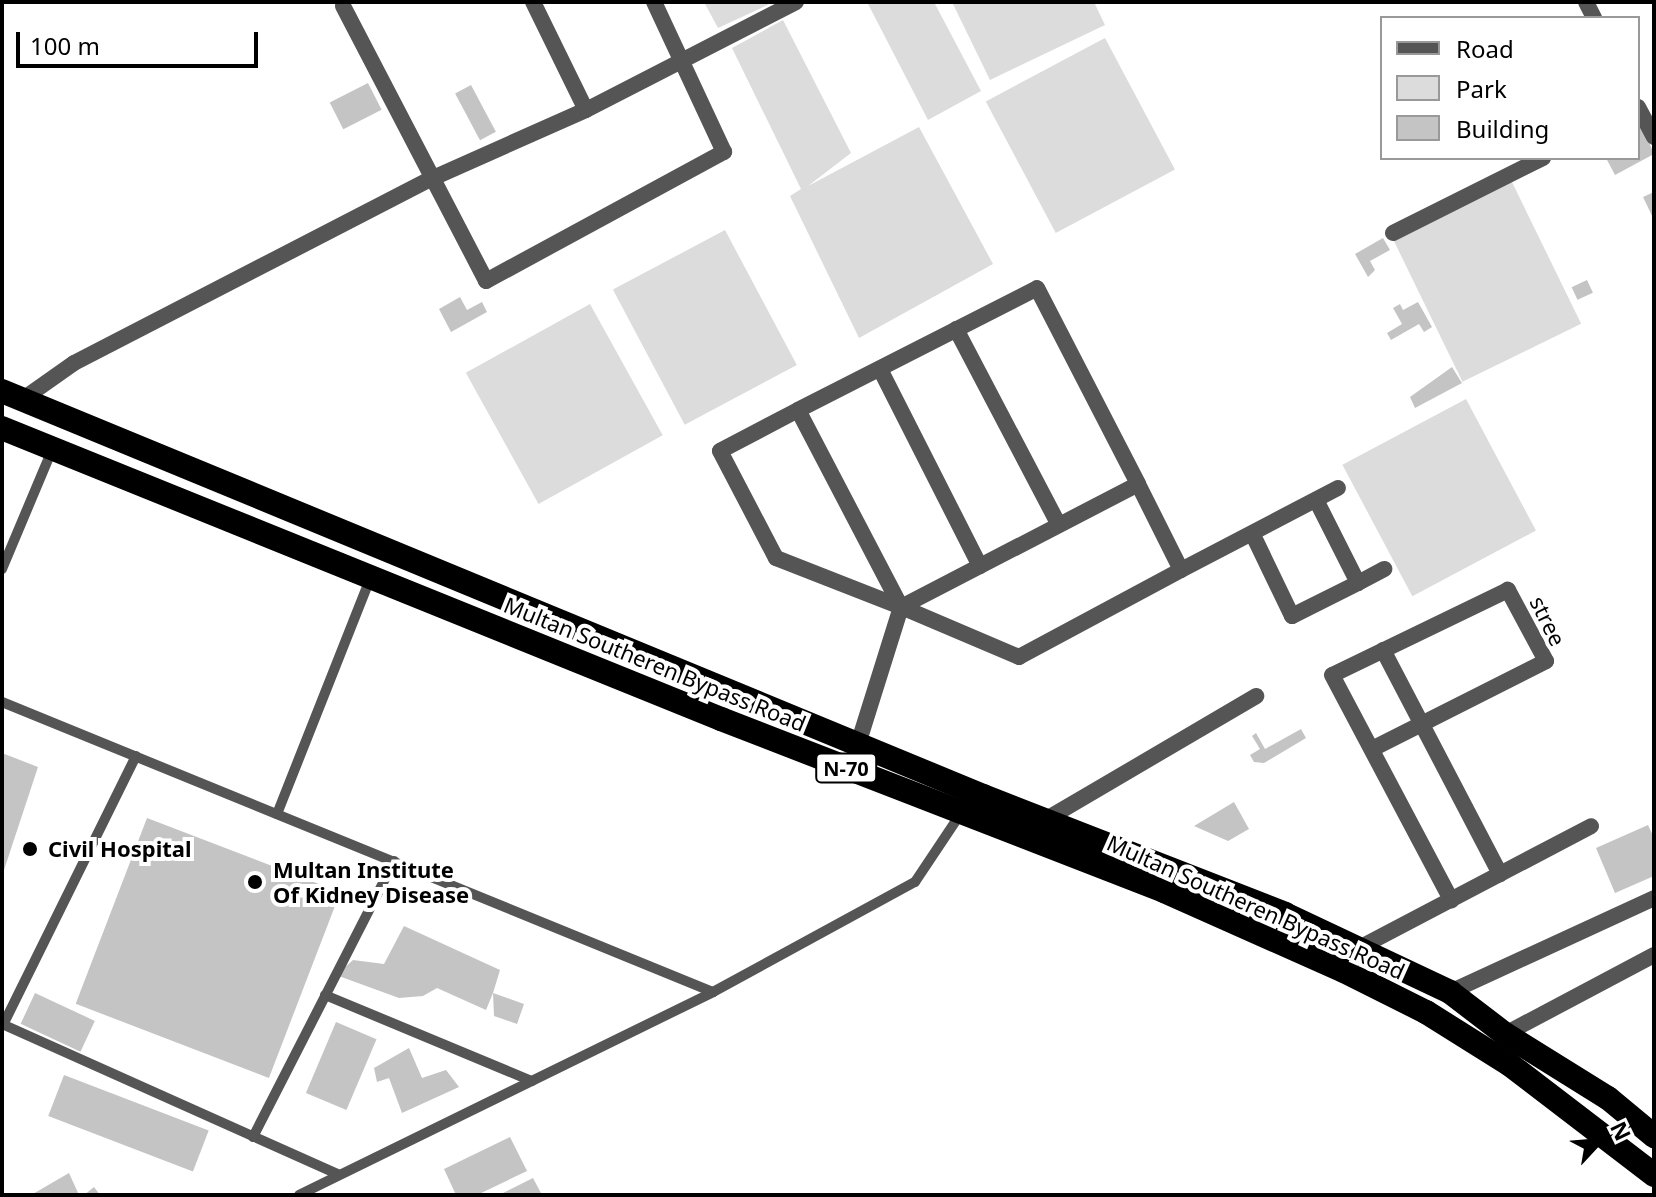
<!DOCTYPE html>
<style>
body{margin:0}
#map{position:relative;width:1656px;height:1197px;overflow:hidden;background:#fff;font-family:"Noto Sans",sans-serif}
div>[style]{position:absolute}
.green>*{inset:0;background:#dcdcdc;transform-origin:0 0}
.building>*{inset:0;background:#c4c4c4;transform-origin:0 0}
.lane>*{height:10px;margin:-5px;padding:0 5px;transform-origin:5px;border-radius:5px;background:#555}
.street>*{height:16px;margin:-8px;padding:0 8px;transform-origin:8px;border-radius:8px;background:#555}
.highway>*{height:24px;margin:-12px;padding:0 12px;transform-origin:12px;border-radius:12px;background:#000}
.dots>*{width:22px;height:22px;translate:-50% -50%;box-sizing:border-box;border:4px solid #fff;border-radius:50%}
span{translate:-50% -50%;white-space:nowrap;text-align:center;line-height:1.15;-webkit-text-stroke:8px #fff;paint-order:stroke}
.shield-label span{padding:2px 6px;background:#fff;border:2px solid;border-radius:6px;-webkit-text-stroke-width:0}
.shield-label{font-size:20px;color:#000;font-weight:700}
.street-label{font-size:22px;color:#000}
.poi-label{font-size:22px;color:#000;font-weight:700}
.left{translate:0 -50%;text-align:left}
.frame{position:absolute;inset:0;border:4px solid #000;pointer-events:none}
.legend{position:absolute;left:1380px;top:16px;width:260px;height:144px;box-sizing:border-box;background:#fff;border:2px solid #999;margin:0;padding:10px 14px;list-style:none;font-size:24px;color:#000}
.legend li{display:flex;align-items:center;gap:16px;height:40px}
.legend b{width:40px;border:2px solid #999}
.north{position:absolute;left:1560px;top:1101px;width:80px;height:80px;-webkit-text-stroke:6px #fff;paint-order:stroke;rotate:64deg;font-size:22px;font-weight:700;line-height:32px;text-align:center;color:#000}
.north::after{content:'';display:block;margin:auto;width:28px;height:36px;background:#000;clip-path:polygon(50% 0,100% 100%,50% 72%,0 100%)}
.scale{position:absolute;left:16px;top:32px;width:242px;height:36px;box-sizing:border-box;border:4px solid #000;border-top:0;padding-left:10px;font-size:24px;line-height:28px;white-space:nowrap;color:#000;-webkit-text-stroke:6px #fff;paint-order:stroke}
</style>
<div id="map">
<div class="green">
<div style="clip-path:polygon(704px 2px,774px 2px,718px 28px)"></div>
<div style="clip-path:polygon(867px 2px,934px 2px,981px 91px,928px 120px)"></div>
<div style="clip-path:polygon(952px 2px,1094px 2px,1105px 25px,990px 80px)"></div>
<div style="clip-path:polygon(783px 20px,851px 153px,808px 186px,919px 127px,993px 264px,859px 338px,790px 196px,801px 189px,732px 48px)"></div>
<div style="left:1105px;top:38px;width:149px;height:135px;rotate:62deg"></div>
<div style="left:1511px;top:180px;width:160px;height:132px;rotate:64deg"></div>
<div style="left:725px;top:230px;width:153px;height:127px;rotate:62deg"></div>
<div style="left:590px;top:304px;width:150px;height:142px;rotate:61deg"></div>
<div style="left:1466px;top:399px;width:149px;height:140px;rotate:62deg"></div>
</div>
<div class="building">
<div style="left:368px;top:83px;width:30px;height:43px;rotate:63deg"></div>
<div style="left:471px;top:85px;width:53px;height:18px;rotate:62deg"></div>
<div style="clip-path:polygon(1638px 117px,1654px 154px,1615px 175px,1606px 158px,1638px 158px)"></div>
<div style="clip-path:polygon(1654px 192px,1654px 220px,1643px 197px)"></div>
<div style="clip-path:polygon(1383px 238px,1390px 250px,1370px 261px,1375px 270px,1368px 277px,1355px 254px)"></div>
<div style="left:1587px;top:280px;width:14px;height:17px;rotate:65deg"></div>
<div style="clip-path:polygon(460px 297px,467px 310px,482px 302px,487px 312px,451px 332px,439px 309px)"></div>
<div style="clip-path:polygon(1418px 302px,1432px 327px,1424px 332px,1419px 324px,1391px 340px,1387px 333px,1402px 324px,1393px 308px,1400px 304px,1403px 310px)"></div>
<div style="clip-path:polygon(1452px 367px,1462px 383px,1415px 408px,1410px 397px)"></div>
<div style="clip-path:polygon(1301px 729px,1306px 738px,1264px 763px,1254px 762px,1250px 755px,1260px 749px,1252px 736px,1256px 733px,1265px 749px)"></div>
<div style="clip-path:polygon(2px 753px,38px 767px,3px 873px,2px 873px)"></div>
<div style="clip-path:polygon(1234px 802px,1249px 829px,1228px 841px,1194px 826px)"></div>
<div style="left:147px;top:818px;width:207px;height:199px;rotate:21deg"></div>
<div style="clip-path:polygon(1648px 825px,1654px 838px,1654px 876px,1615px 893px,1596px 848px)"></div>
<div style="clip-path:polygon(404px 926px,500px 970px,493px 993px,524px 1004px,517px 1024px,494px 1016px,493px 993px,486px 1010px,437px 988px,423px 996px,399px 998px,336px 975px,353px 960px,384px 964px)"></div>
<div style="left:35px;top:993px;width:66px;height:34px;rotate:25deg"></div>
<div style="left:336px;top:1022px;width:44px;height:77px;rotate:23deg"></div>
<div style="clip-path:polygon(409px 1048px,422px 1078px,446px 1070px,459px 1087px,402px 1113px,389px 1078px,377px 1082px,374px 1068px)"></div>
<div style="left:64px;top:1075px;width:155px;height:44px;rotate:21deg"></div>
<div style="clip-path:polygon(510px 1137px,527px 1171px,477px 1195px,456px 1195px,444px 1169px)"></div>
<div style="clip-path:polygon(69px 1173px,79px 1195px,31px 1195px)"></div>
<div style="clip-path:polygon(533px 1178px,542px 1195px,499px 1195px)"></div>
<div style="clip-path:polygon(94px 1187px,100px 1195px,84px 1195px)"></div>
</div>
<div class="lane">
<div style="left:2px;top:569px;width:129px;rotate:-67.2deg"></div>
<div style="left:2px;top:702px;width:768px;rotate:22.19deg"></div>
<div style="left:277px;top:814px;width:255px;rotate:-68.4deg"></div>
<div style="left:325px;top:995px;width:224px;rotate:22.6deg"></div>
<div style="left:2px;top:1024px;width:369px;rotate:24.1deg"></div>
<div style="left:3px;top:1025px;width:300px;rotate:-63.7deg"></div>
<div style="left:253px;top:1137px;width:310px;rotate:-62.9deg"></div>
<div style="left:299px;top:1195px;width:461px;rotate:-26.1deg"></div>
<div style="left:713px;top:992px;width:230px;rotate:-28.6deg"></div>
<div style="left:915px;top:882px;width:83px;rotate:-56.3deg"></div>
</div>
<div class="street">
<div style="left:533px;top:2px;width:120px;rotate:63.9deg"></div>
<div style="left:1586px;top:2px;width:18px;rotate:63deg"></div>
<div style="left:343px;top:6px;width:310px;rotate:62.5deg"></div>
<div style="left:486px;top:281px;width:271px;rotate:-28.5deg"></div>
<div style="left:724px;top:152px;width:166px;rotate:-115deg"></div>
<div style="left:1638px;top:107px;width:34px;rotate:62deg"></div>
<div style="left:1393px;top:233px;width:168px;rotate:-26.6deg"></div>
<div style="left:956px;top:329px;width:221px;rotate:62.3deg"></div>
<div style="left:880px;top:369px;width:221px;rotate:63.1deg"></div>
<div style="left:23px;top:399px;width:62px;rotate:-35.2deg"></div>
<div style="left:74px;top:363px;width:404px;rotate:-27.3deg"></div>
<div style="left:433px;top:178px;width:167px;rotate:-24deg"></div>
<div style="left:586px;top:110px;width:236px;rotate:-27.2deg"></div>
<div style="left:798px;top:410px;width:88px;rotate:152.3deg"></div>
<div style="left:720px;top:451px;width:121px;rotate:62.4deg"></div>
<div style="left:776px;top:558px;width:134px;rotate:21.4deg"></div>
<div style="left:901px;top:607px;width:267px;rotate:-27.4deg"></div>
<div style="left:1138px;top:484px;width:96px;rotate:63.4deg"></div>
<div style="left:1181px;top:570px;width:184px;rotate:151.8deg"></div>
<div style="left:1019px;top:657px;width:128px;rotate:-157deg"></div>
<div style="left:901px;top:607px;width:144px;rotate:107.4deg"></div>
<div style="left:1253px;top:535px;width:90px;rotate:64.3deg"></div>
<div style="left:1292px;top:616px;width:74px;rotate:-26.6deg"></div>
<div style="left:1358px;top:583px;width:93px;rotate:-116.8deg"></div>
<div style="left:1181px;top:570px;width:177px;rotate:-27.6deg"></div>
<div style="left:1358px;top:583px;width:30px;rotate:-28deg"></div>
<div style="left:901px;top:607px;width:222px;rotate:-117.6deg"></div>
<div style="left:798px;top:410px;width:268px;rotate:-27deg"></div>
<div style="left:1037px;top:288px;width:220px;rotate:62.7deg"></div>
<div style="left:1383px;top:650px;width:253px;rotate:62.4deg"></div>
<div style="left:1372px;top:749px;width:195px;rotate:-26.8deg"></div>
<div style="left:1546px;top:661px;width:81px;rotate:-118.2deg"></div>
<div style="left:1508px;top:590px;width:195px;rotate:154.2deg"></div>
<div style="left:1332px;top:675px;width:255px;rotate:62.1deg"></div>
<div style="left:1045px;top:820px;width:245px;rotate:-30.4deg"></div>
<div style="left:1359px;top:948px;width:262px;rotate:-27.7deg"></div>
<div style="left:1450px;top:992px;width:225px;rotate:-24.7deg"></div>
<div style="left:1505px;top:1034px;width:169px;rotate:-27.9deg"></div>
</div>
<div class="highway">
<div style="left:2px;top:391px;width:1061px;rotate:22.43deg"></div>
<div style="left:983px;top:796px;width:324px;rotate:21.3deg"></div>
<div style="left:1285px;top:914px;width:183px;rotate:25.3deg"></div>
<div style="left:1450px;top:992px;width:69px;rotate:37.4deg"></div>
<div style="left:1505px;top:1034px;width:121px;rotate:31.9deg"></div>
<div style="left:1608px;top:1098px;width:60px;rotate:39.6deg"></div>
<div style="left:2px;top:428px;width:776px;rotate:22.03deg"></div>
<div style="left:721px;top:719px;width:475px;rotate:21.2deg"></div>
<div style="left:1164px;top:891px;width:197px;rotate:24deg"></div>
<div style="left:1344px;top:971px;width:92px;rotate:26.6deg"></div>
<div style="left:1426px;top:1012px;width:98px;rotate:32.1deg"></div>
<div style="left:1509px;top:1064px;width:183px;rotate:37.4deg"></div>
</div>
<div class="dots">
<div style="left:30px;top:849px;background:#000"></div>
<div style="left:255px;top:882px;background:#000"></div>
</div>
<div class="shield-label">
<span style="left:846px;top:768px">N-70</span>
</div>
<div class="street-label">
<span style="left:1548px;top:621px;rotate:64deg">stree</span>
<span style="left:655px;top:664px;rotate:22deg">Multan Southeren Bypass Road</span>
<span style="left:1256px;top:907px;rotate:24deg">Multan Southeren Bypass Road</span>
</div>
<div class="poi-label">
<span class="left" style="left:48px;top:849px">Civil Hospital</span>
<span class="left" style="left:273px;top:882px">Multan Institute<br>Of Kidney Disease</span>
</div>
<div class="frame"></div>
<ul class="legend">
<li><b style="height:10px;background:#555"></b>Road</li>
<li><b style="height:22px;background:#dcdcdc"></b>Park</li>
<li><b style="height:22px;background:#c4c4c4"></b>Building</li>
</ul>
<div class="north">N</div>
<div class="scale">100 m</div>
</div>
